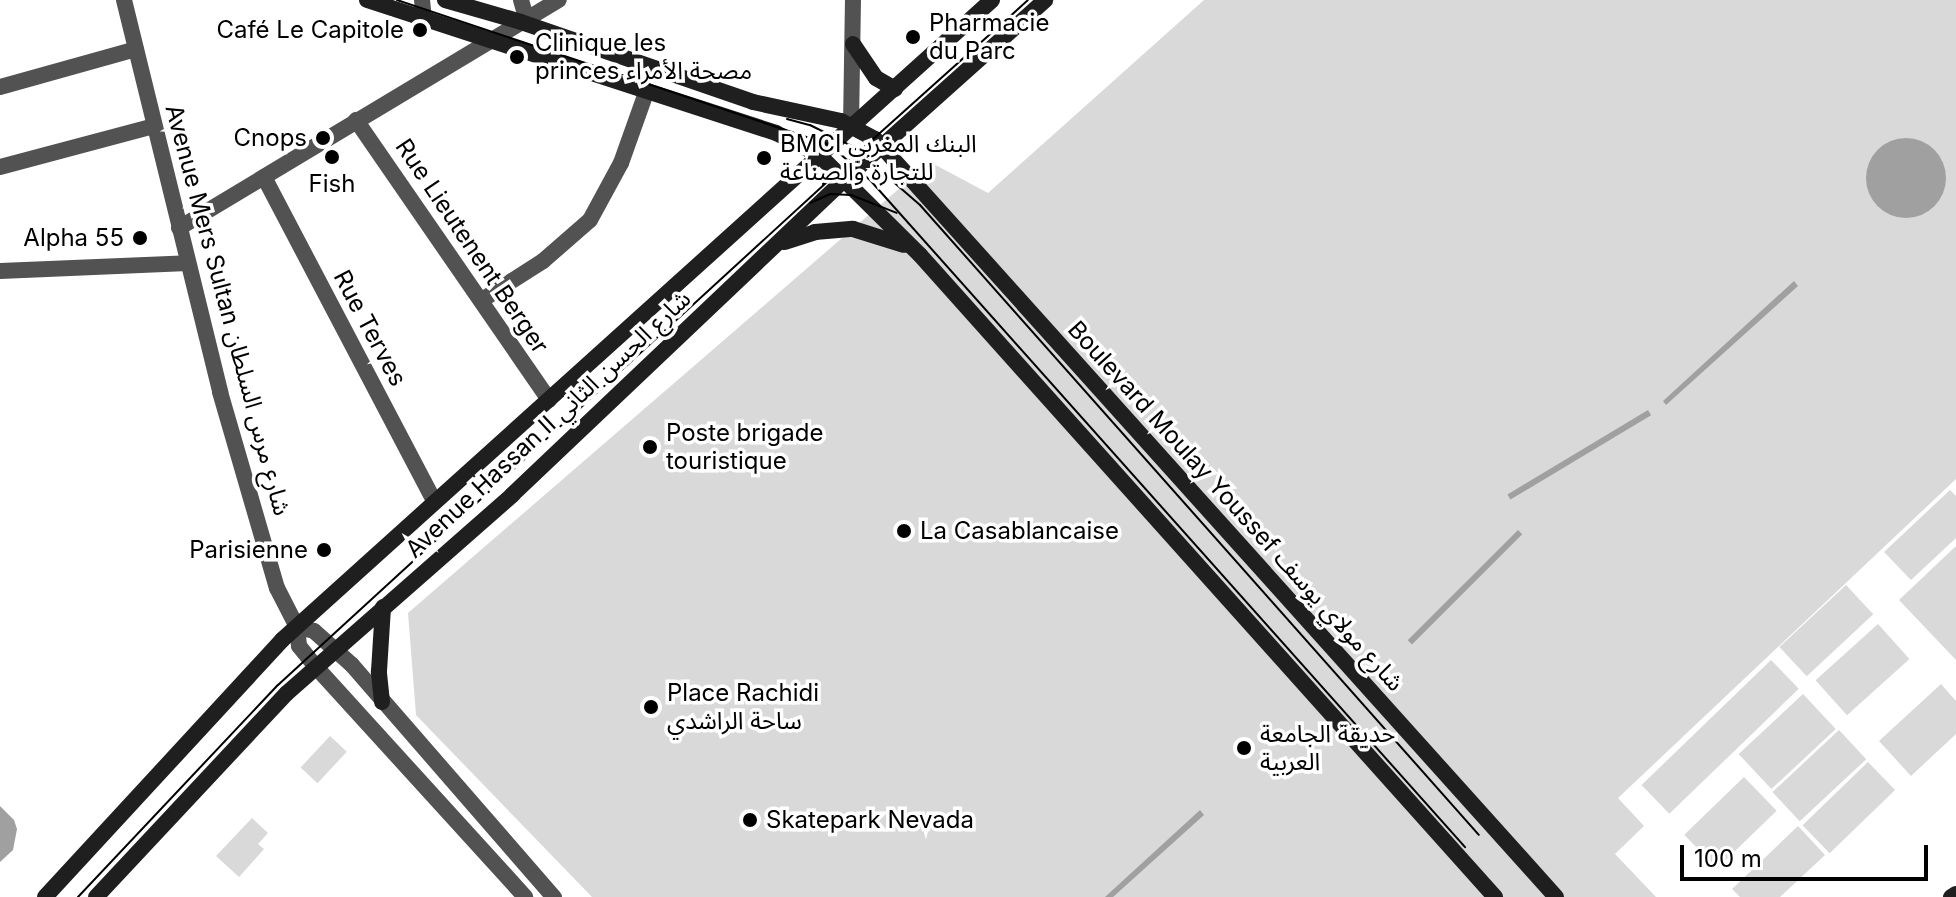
<!DOCTYPE html>
<meta charset="utf-8">
<style>
body{margin:0}
#map{position:relative;width:1956px;height:897px;overflow:hidden;background:#fff;font-family:Inter,"Noto Sans Arabic",sans-serif}
div>[style]{position:absolute}
.green>*{inset:0;background:#d9d9d9;transform-origin:0 0}
.water>*{inset:0;background:#a0a0a0;transform-origin:0 0}
.round{border-radius:50%}
.minor>*{height:16px;margin:-8px;padding:0 8px;transform-origin:8px;border-radius:8px;background:#525252}
.tertiary>*{height:16px;margin:-8px;padding:0 8px;transform-origin:8px;border-radius:8px;background:#525252}
.secondary>*{height:16px;margin:-8px;padding:0 8px;transform-origin:8px;border-radius:8px;background:#1f1f1f}
.tram>*{height:2px;margin:-1px;padding:0 1px;transform-origin:1px;border-radius:1px;background:#000}
.dots>*{width:22px;height:22px;translate:-50% -50%;box-sizing:border-box;border:4px solid #fff;border-radius:50%}
span{translate:-50% -50%;white-space:nowrap;text-align:center;line-height:1.15;-webkit-text-stroke:7px #fff;paint-order:stroke}
.poi-label{font-size:24px;color:#000}
.left{translate:0 -50%;text-align:left}
.right{translate:-100% -50%;text-align:right}
.street-label{font-size:24px;color:#000}
.scale{position:absolute;left:1680px;top:845px;width:248px;height:36px;box-sizing:border-box;border:4px solid #000;border-top:0;padding-left:10px;font-size:24px;line-height:28px;white-space:nowrap;color:#000;-webkit-text-stroke:6px #fff;paint-order:stroke}
</style>
<div id="map">
<div class="green">
<div style="clip-path:polygon(1204px 0,1956px 0,1956px 479px,1618px 798px,1644px 826px,1615px 854px,1656px 897px,592px 897px,416px 715px,408px 613px,930px 162px,988px 193px)"></div>
<div style="clip-path:polygon(1950px 490px,1956px 496px,1956px 538px,1911px 580px,1884px 552px)"></div>
<div style="clip-path:polygon(1956px 546px,1956px 660px,1899px 600px)"></div>
<div style="left:1846px;top:585px;width:40px;height:91px;rotate:47deg"></div>
<div style="left:1878px;top:624px;width:47px;height:84px;rotate:48deg"></div>
<div style="left:1771px;top:660px;width:40px;height:180px;rotate:46deg"></div>
<div style="clip-path:polygon(1941px 684px,1956px 701px,1956px 734px,1911px 776px,1879px 741px)"></div>
<div style="left:1803px;top:694px;width:48px;height:88px;rotate:47deg"></div>
<div style="left:1839px;top:730px;width:40px;height:91px;rotate:47deg"></div>
<div style="left:330px;top:736px;width:23px;height:43px;rotate:43deg"></div>
<div style="left:1868px;top:762px;width:39px;height:91px;rotate:46deg"></div>
<div style="left:1744px;top:777px;width:47px;height:83px;rotate:46deg"></div>
<div style="clip-path:polygon(252px 818px,268px 833px,258px 844px,264px 849px,239px 877px,216px 856px)"></div>
<div style="clip-path:polygon(1798px 826px,1825px 855px,1780px 897px,1740px 897px,1732px 889px)"></div>
</div>
<div class="water">
<div class="round" style="left:1866px;top:138px;width:80px;height:80px"></div>
<div style="clip-path:polygon(1794px 281px,1798px 286px,1666px 405px,1663px 401px)"></div>
<div style="left:1648px;top:410px;width:6px;height:164px;rotate:59deg"></div>
<div style="left:1518px;top:530px;width:6px;height:156px;rotate:45deg"></div>
<div style="clip-path:polygon(0 806px,14px 820px,17px 829px,13px 850px,0 862px)"></div>
<div style="clip-path:polygon(1200px 810px,1204px 815px,1113px 897px,1105px 897px)"></div>
</div>
<div class="minor">
<div style="left:422px;top:0;width:19px;rotate:84deg"></div>
<div style="left:521px;top:0;width:19px;rotate:74deg"></div>
<div style="left:0;top:87px;width:141px;rotate:-15.6deg"></div>
<div style="left:356px;top:120px;width:340px;rotate:55.4deg"></div>
<div style="left:851px;top:126px;width:126px;rotate:-89.1deg"></div>
<div style="left:0;top:167px;width:159px;rotate:-14.9deg"></div>
<div style="left:264px;top:177px;width:366px;rotate:62.3deg"></div>
<div style="left:179px;top:228px;width:443px;rotate:-31deg"></div>
<div style="left:0;top:271px;width:188px;rotate:-2.4deg"></div>
<div style="left:482px;top:300px;width:72px;rotate:-32.6deg"></div>
<div style="left:543px;top:261px;width:62px;rotate:-41.1deg"></div>
<div style="left:590px;top:220px;width:65px;rotate:-61.5deg"></div>
<div style="left:621px;top:163px;width:77px;rotate:-70.4deg"></div>
</div>
<div class="tertiary">
<div style="left:124px;top:0;width:404px;rotate:76.2deg"></div>
<div style="left:220px;top:392px;width:204px;rotate:73.8deg"></div>
<div style="left:277px;top:588px;width:44px;rotate:62.9deg"></div>
<div style="left:297px;top:627px;width:17px;rotate:13deg"></div>
<div style="left:314px;top:631px;width:51px;rotate:41.8deg"></div>
<div style="left:352px;top:665px;width:308px;rotate:49deg"></div>
<div style="left:297px;top:627px;width:19px;rotate:84deg"></div>
<div style="left:299px;top:646px;width:27px;rotate:51deg"></div>
<div style="left:316px;top:667px;width:311px;rotate:47.7deg"></div>
</div>
<div class="secondary">
<div style="left:367px;top:0;width:430px;rotate:18deg"></div>
<div style="left:776px;top:133px;width:48px;rotate:27.1deg"></div>
<div style="left:819px;top:155px;width:142px;rotate:44.7deg"></div>
<div style="left:920px;top:255px;width:862px;rotate:48.15deg"></div>
<div style="left:445px;top:0;width:79px;rotate:16.1deg"></div>
<div style="left:521px;top:22px;width:245px;rotate:19deg"></div>
<div style="left:753px;top:102px;width:90px;rotate:12.2deg"></div>
<div style="left:841px;top:121px;width:38px;rotate:28deg"></div>
<div style="left:875px;top:139px;width:1019px;rotate:48.06deg"></div>
<div style="left:853px;top:44px;width:41px;rotate:55.9deg"></div>
<div style="left:876px;top:78px;width:22px;rotate:30deg"></div>
<div style="left:785px;top:242px;width:32px;rotate:-18deg"></div>
<div style="left:815px;top:232px;width:38px;rotate:-5deg"></div>
<div style="left:853px;top:229px;width:53px;rotate:17.4deg"></div>
<div style="left:382px;top:702px;width:31px;rotate:-96deg"></div>
<div style="left:379px;top:671px;width:64px;rotate:-86.4deg"></div>
<div style="left:45px;top:897px;width:350px;rotate:-47.3deg"></div>
<div style="left:282px;top:640px;width:956px;rotate:-42.03deg"></div>
<div style="left:96px;top:897px;width:279px;rotate:-46.9deg"></div>
<div style="left:287px;top:693px;width:300px;rotate:-41.3deg"></div>
<div style="left:512px;top:495px;width:458px;rotate:-43.5deg"></div>
<div style="left:844px;top:180px;width:270px;rotate:-41.8deg"></div>
<div style="left:1951px;top:897px;width:6px;rotate:-31deg"></div>
</div>
<div class="tram">
<div style="left:397px;top:0;width:457px;rotate:18.5deg"></div>
<div style="left:830px;top:145px;width:53px;rotate:41.2deg"></div>
<div style="left:870px;top:180px;width:894px;rotate:48.27deg"></div>
<div style="left:787px;top:119px;width:24px;rotate:15deg"></div>
<div style="left:810px;top:125px;width:47px;rotate:26.6deg"></div>
<div style="left:852px;top:146px;width:90px;rotate:40.9deg"></div>
<div style="left:920px;top:205px;width:842px;rotate:48.42deg"></div>
<div style="left:810px;top:203px;width:22px;rotate:-24deg"></div>
<div style="left:830px;top:194px;width:21px;rotate:3deg"></div>
<div style="left:851px;top:195px;width:49px;rotate:21.4deg"></div>
<div style="left:78px;top:897px;width:291px;rotate:-46.7deg"></div>
<div style="left:278px;top:685px;width:745px;rotate:-42.5deg"></div>
<div style="left:827px;top:182px;width:4px;rotate:153deg"></div>
<div style="left:823px;top:184px;width:275px;rotate:-41.9deg"></div>
</div>
<div class="dots">
<div style="left:420px;top:30px;background:#000"></div>
<div style="left:913px;top:37px;background:#000"></div>
<div style="left:517px;top:57px;background:#000"></div>
<div style="left:323px;top:138px;background:#000"></div>
<div style="left:332px;top:157px;background:#000"></div>
<div style="left:764px;top:158px;background:#000"></div>
<div style="left:140px;top:238px;background:#000"></div>
<div style="left:650px;top:447px;background:#000"></div>
<div style="left:904px;top:531px;background:#000"></div>
<div style="left:324px;top:550px;background:#000"></div>
<div style="left:651px;top:707px;background:#000"></div>
<div style="left:1244px;top:748px;background:#000"></div>
<div style="left:750px;top:820px;background:#000"></div>
</div>
<div class="poi-label">
<span class="left" style="left:929px;top:37px">Pharmacie<br>du Parc</span>
<span class="right" style="left:404px;top:30px">Café Le Capitole</span>
<span class="left" style="left:535px;top:57px">Clinique les<br>princes مصحة الأمراء</span>
<span class="right" style="left:307px;top:138px">Cnops</span>
<span class="left" style="left:780px;top:158px">BMCI البنك المغربي<br>للتجارة والصناعة</span>
<span style="left:332px;top:184px">Fish</span>
<span class="right" style="left:124px;top:238px">Alpha 55</span>
<span class="left" style="left:666px;top:447px">Poste brigade<br>touristique</span>
<span class="left" style="left:920px;top:531px">La Casablancaise</span>
<span class="right" style="left:308px;top:550px">Parisienne</span>
<span class="left" style="left:667px;top:707px">Place Rachidi<br>ساحة الراشدي</span>
<span class="left" style="left:1260px;top:748px">حديقة الجامعة<br>العربية</span>
<span class="left" style="left:766px;top:820px">Skatepark Nevada</span>
</div>
<div class="street-label">
<span style="left:472px;top:246px;rotate:56deg">Rue Lieutenent Berger</span>
<span style="left:228px;top:310px;rotate:75deg">Avenue Mers Sultan شارع مرس السلطان</span>
<span style="left:370px;top:328px;rotate:62deg">Rue Terves</span>
<span style="left:548px;top:424px;rotate:-43deg">Avenue Hassan II شارع الحسن الثاني</span>
<span style="left:1236px;top:506px;rotate:48deg">Boulevard Moulay Youssef شارع مولاي يوسف</span>
</div>
<div class="scale">100 m</div>
</div>
